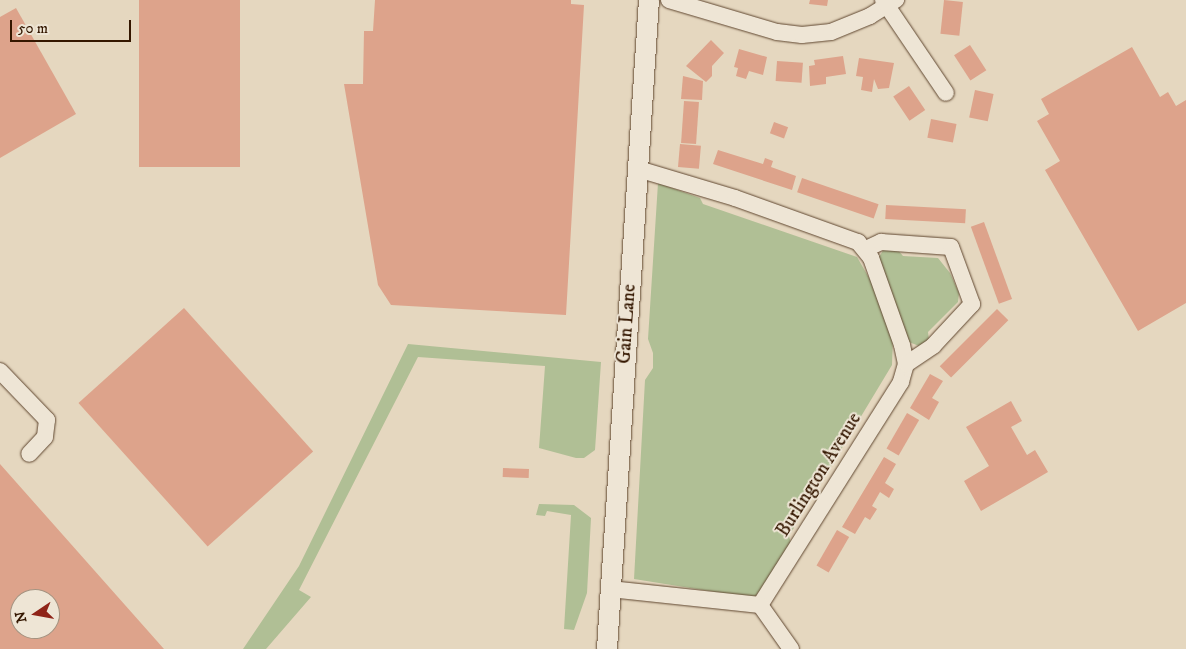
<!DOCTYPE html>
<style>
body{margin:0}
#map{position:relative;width:1186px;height:649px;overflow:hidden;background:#e5d7bf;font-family:"IM FELL DW Pica",serif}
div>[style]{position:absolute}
.green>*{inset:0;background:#b0bf95}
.building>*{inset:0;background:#dda38b;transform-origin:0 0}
.roads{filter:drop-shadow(0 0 1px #604730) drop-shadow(0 0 1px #604730)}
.minor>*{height:16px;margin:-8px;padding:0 8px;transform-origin:8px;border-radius:8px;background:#eee5d5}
.tertiary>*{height:20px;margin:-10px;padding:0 10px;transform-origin:10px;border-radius:10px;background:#eee5d5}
span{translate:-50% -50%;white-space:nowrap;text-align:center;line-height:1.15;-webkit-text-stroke:4px #eee5d5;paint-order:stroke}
.street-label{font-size:19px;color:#341700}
.north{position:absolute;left:10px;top:589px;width:50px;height:50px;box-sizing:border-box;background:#eee5d5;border:1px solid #a49380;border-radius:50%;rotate:258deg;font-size:14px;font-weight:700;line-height:20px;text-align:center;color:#341700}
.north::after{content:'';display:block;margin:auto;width:18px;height:22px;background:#8f2418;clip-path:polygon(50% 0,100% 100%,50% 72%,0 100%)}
.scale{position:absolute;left:10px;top:20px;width:121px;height:22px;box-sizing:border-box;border:2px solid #341700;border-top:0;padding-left:6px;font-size:15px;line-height:18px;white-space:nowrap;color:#341700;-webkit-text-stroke:4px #eee5d5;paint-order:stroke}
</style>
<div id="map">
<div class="green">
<div style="clip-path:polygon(658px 183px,700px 198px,703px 204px,857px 257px,876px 290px,893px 337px,892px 365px,789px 536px,791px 543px,763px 589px,753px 598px,634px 579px,645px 380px,653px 368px,653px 353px,648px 339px)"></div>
<div style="clip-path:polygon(884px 249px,897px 249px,903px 256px,938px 258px,950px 273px,959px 293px,958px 302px,928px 332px,929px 340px,919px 346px,909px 342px,879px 257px)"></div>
<div style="clip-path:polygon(408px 344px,601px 362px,595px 450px,584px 458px,576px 458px,539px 448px,545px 366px,418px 357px,299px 590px,311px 597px,266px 649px,243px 649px,299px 566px)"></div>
<div style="clip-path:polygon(539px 504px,574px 505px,591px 518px,587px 593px,574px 630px,564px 629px,571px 515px,547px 511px,545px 516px,536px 515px)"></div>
</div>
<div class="building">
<div style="left:139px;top:0;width:101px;height:167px"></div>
<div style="clip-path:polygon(375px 0,571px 0,571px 4px,584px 5px,566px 315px,391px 305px,378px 285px,344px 84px,363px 84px,364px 31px,373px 31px)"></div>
<div style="clip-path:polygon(810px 0,828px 0,827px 6px,809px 4px)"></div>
<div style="left:944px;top:0;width:19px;height:34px;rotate:6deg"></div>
<div style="clip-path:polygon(16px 8px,76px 114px,0 158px,0 17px)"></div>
<div style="clip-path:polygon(711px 40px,724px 53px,712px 66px,712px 76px,706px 82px,686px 66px)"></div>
<div style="left:970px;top:45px;width:30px;height:19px;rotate:57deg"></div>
<div style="clip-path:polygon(1132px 47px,1160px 97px,1168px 92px,1176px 106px,1186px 100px,1186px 303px,1138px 331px,1045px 170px,1060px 161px,1037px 121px,1049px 114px,1041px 99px)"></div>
<div style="clip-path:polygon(739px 49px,767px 57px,763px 75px,749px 71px,746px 79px,736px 76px,738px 68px,734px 67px)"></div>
<div style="clip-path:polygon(843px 56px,846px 74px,826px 77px,826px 84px,810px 86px,809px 66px,815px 65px,814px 60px)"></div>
<div style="clip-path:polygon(859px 58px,894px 63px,889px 88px,878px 89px,874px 79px,872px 92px,861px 90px,863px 77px,856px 76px)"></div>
<div style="left:777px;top:61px;width:26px;height:20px;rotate:4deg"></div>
<div style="clip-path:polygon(683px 76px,703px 81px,702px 100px,681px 99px)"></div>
<div style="left:909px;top:86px;width:29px;height:19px;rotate:56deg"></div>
<div style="left:975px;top:90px;width:19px;height:28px;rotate:12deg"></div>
<div style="left:684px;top:101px;width:15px;height:42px;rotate:4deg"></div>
<div style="left:931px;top:119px;width:26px;height:19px;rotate:11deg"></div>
<div style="left:774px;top:122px;width:15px;height:12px;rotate:20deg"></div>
<div style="left:680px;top:144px;width:21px;height:23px;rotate:5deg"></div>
<div style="clip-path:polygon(718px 150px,763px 164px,765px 158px,773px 161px,771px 167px,796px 176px,792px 190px,713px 164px)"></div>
<div style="left:802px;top:178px;width:81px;height:15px;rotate:19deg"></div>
<div style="left:886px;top:205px;width:80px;height:14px;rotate:3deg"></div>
<div style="left:984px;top:222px;width:82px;height:14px;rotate:70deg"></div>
<div style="left:184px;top:308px;width:193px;height:142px;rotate:48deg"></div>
<div style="left:997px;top:309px;width:16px;height:81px;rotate:45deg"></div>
<div style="clip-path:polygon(930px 374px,943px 381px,932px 398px,939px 402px,929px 420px,910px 408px)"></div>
<div style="clip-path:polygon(1011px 401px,1022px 421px,1011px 427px,1027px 455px,1035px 450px,1048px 472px,981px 511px,964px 481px,989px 466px,966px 427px)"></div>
<div style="left:907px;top:413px;width:14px;height:41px;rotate:30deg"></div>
<div style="clip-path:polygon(884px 457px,896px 464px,885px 483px,894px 489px,889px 498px,880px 492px,872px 506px,877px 509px,870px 520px,865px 517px,855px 534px,842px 527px)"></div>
<div style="clip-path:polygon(evenodd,0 464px,164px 649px,0 649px,0 464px,20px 599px,50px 599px,50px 629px,20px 629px,20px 599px)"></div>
<div style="left:503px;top:468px;width:26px;height:9px;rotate:2deg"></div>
<div style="left:837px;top:530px;width:14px;height:41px;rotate:30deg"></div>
</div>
<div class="roads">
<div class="minor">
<div style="left:669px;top:0;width:113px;rotate:16.5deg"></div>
<div style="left:777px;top:32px;width:25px;rotate:7deg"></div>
<div style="left:802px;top:35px;width:29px;rotate:-6deg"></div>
<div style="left:831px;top:32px;width:42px;rotate:-22.3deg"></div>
<div style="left:870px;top:16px;width:31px;rotate:-32deg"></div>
<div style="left:883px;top:0;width:112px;rotate:55.9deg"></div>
<div style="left:638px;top:169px;width:101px;rotate:16.6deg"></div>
<div style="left:735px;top:198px;width:131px;rotate:19.7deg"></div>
<div style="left:858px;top:242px;width:21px;rotate:51deg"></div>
<div style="left:871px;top:258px;width:92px;rotate:70.4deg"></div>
<div style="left:902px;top:345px;width:19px;rotate:78deg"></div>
<div style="left:906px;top:364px;width:19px;rotate:106deg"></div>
<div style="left:901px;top:382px;width:264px;rotate:122.3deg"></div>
<div style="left:866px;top:249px;width:17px;rotate:-25deg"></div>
<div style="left:881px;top:242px;width:70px;rotate:4.1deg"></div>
<div style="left:951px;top:247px;width:61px;rotate:69.8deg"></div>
<div style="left:972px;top:304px;width:57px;rotate:132.9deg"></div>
<div style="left:933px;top:346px;width:32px;rotate:146deg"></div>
<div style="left:0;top:371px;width:68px;rotate:46.2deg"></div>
<div style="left:47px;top:420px;width:17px;rotate:97deg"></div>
<div style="left:45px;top:437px;width:23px;rotate:133deg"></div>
<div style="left:610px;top:589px;width:151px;rotate:6.1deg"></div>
<div style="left:760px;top:605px;width:54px;rotate:54.8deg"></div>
</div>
<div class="tertiary">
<div style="left:607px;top:649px;width:650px;rotate:-86.3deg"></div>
</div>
</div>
<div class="street-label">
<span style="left:627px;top:324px;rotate:-86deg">Gain Lane</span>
<span style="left:819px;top:475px;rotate:-58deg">Burlington Avenue</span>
</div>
<div class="north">N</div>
<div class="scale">50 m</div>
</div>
